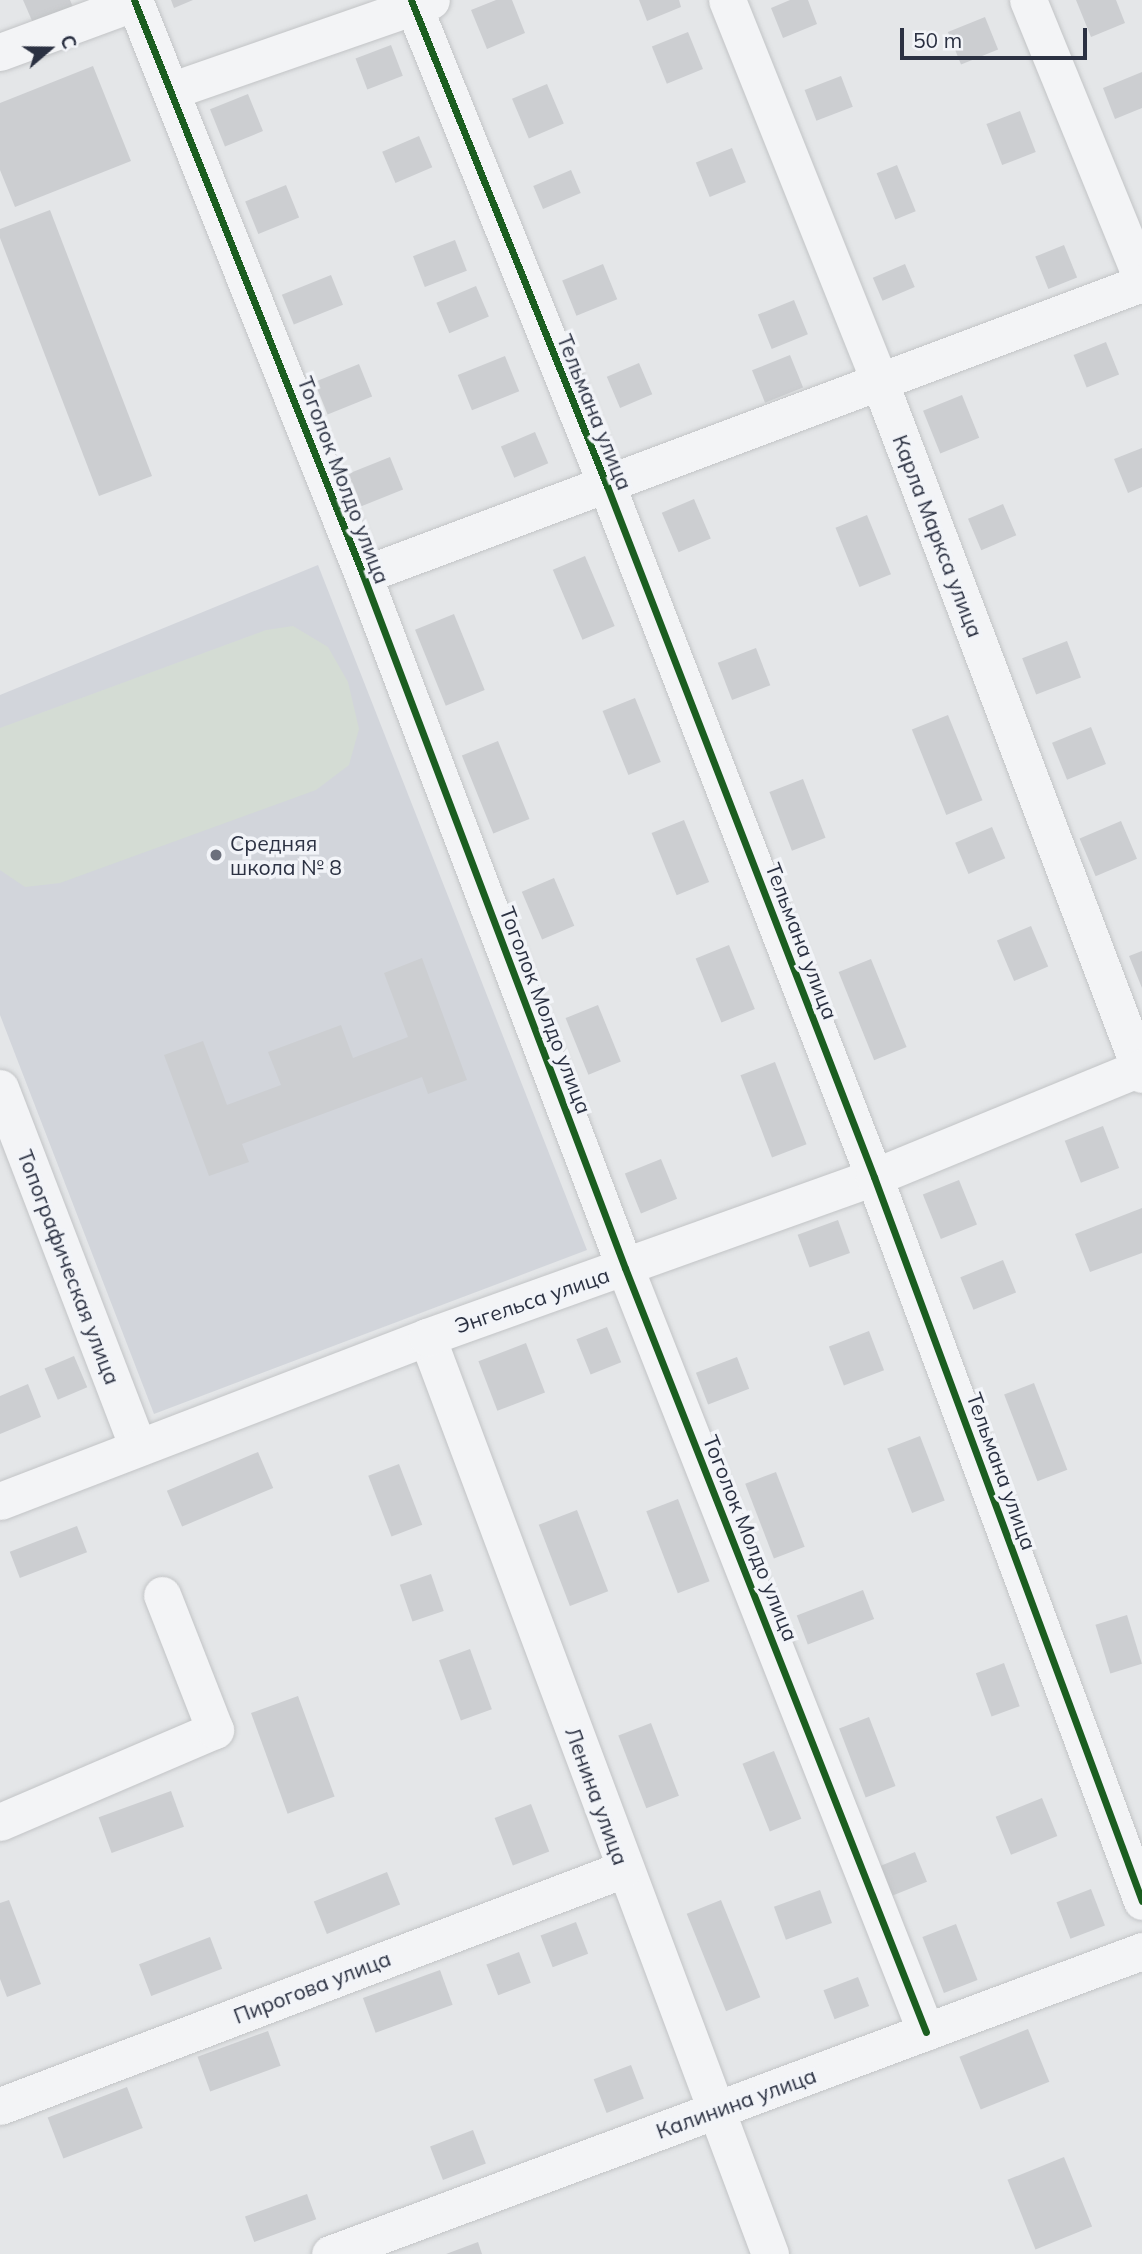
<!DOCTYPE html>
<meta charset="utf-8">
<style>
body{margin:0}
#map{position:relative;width:1142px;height:2254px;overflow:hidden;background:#e4e6e8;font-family:Mulish,sans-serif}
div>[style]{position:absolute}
.built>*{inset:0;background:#d2d5db}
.green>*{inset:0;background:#d4dcd4}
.building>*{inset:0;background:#ccced1;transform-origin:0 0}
.roads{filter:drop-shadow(0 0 2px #c2c4c6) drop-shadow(0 0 2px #c2c4c6)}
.minor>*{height:37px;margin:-18.5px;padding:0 18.5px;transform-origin:18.5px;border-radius:18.5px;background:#f3f4f6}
.cycleway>*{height:7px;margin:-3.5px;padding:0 3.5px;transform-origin:3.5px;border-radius:3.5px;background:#1b5e20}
.dots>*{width:19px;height:19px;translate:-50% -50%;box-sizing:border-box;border:4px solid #f2f4f8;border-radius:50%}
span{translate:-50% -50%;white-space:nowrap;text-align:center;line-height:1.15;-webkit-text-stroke:7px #f2f4f8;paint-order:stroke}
.street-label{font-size:21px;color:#2b3142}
.poi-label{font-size:21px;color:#2b3142}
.left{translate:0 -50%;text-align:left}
.north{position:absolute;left:14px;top:14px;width:70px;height:70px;-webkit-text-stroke:5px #f2f4f8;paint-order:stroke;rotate:70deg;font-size:19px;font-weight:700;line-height:28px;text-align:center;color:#2b3142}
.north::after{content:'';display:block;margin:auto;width:24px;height:32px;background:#2b3142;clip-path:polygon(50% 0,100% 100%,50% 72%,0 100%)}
.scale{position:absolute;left:900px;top:28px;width:187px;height:32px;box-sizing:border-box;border:4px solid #2b3142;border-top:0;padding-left:9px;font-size:21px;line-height:24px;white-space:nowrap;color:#2b3142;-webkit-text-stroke:5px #f2f4f8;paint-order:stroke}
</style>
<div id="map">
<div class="built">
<div style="clip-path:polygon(318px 565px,587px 1250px,154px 1414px,0 1015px,0 695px)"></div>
</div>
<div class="green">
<div style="clip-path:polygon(293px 626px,328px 647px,348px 682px,359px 729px,349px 765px,316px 790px,60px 883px,25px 887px,0 870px,0 728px,266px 630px)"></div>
</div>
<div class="building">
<div style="clip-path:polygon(23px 0,70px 0,73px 7px,33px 23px)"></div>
<div style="clip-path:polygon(171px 0,193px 0,174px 8px)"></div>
<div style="clip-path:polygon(496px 0,512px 0,525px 33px,487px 49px,471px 10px)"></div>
<div style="clip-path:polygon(639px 0,679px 0,681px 7px,647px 21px)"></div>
<div style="clip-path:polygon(790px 0,808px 0,817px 24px,783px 38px,771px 8px)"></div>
<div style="clip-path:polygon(1076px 0,1116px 0,1125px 23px,1091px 37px)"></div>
<div style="left:985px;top:17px;width:35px;height:40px;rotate:68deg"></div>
<div style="left:688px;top:32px;width:40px;height:39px;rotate:68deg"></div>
<div style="left:391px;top:45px;width:33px;height:38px;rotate:69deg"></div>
<div style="clip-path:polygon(93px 66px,131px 161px,15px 207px,0 170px,0 103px)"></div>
<div style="clip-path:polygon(1142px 72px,1142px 108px,1115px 119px,1103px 88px)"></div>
<div style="left:841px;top:76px;width:33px;height:39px;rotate:69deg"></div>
<div style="left:547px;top:84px;width:43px;height:38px;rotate:67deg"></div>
<div style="left:248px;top:94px;width:40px;height:41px;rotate:68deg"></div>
<div style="left:1020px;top:111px;width:44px;height:36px;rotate:69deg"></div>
<div style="left:419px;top:136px;width:34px;height:40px;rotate:67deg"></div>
<div style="left:732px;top:148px;width:37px;height:39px;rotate:68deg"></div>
<div style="left:897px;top:165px;width:50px;height:22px;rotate:68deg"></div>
<div style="left:571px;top:170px;width:25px;height:41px;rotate:67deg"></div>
<div style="left:286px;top:185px;width:35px;height:44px;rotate:68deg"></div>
<div style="clip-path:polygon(50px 210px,152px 476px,99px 496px,0 238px,0 229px)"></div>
<div style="left:455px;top:240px;width:33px;height:45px;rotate:69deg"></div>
<div style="left:1064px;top:245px;width:35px;height:31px;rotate:68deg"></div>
<div style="left:603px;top:264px;width:38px;height:44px;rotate:68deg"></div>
<div style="left:905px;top:264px;width:25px;height:35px;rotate:67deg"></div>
<div style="left:331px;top:275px;width:32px;height:53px;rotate:68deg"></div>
<div style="left:476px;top:286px;width:33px;height:43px;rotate:67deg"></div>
<div style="left:794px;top:300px;width:37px;height:39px;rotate:68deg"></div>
<div style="left:1106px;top:342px;width:35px;height:35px;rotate:68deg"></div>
<div style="left:790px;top:355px;width:35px;height:41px;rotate:68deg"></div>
<div style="left:505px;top:356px;width:38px;height:51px;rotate:68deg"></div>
<div style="left:639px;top:363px;width:34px;height:35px;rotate:67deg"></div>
<div style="left:359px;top:364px;width:35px;height:48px;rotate:68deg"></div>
<div style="left:962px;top:395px;width:46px;height:42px;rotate:68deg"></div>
<div style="left:535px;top:432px;width:34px;height:37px;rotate:67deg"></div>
<div style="clip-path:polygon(1142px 448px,1142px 487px,1128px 493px,1114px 459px)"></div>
<div style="left:390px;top:457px;width:35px;height:45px;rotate:68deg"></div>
<div style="left:694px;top:499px;width:43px;height:35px;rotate:67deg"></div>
<div style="left:1003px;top:504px;width:34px;height:38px;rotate:67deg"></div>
<div style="left:867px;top:515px;width:64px;height:34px;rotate:68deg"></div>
<div style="left:585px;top:556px;width:76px;height:35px;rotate:67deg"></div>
<div style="left:454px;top:614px;width:82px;height:42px;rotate:68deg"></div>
<div style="left:1067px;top:641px;width:39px;height:48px;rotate:69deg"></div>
<div style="left:756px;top:648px;width:40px;height:41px;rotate:69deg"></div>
<div style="left:635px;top:698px;width:69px;height:35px;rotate:68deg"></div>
<div style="left:948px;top:715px;width:92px;height:39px;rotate:68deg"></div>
<div style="left:1091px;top:727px;width:40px;height:42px;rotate:68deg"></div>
<div style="left:498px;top:741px;width:84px;height:39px;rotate:68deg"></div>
<div style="left:803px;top:779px;width:63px;height:36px;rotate:69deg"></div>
<div style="left:684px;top:820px;width:67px;height:35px;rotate:68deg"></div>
<div style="left:1121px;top:821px;width:41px;height:45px;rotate:67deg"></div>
<div style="left:992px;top:827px;width:34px;height:40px;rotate:67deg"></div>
<div style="left:554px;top:878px;width:52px;height:35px;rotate:67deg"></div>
<div style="left:1031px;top:926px;width:44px;height:37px;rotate:67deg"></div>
<div style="left:729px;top:945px;width:69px;height:36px;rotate:68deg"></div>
<div style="clip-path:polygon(1142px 951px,1142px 988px,1129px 956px)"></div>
<div style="clip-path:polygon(422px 958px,467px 1080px,428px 1094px,422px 1077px,242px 1144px,249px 1162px,209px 1176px,164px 1055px,203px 1041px,227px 1105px,281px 1085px,268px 1052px,341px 1025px,353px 1058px,408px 1037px,384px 973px)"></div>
<div style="left:871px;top:959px;width:95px;height:35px;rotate:68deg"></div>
<div style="left:598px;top:1005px;width:61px;height:35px;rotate:68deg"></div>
<div style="left:775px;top:1062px;width:88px;height:37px;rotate:69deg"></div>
<div style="left:1103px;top:1126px;width:45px;height:41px;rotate:69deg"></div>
<div style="left:661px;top:1159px;width:43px;height:39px;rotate:68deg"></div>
<div style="left:959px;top:1180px;width:48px;height:39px;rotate:68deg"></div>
<div style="clip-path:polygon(1142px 1208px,1142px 1253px,1090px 1272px,1075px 1234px)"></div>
<div style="left:838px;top:1220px;width:35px;height:43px;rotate:70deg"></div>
<div style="left:1003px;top:1260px;width:35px;height:46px;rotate:68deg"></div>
<div style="left:607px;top:1327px;width:38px;height:33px;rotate:68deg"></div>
<div style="left:869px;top:1331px;width:42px;height:43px;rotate:69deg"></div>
<div style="left:526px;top:1343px;width:53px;height:51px;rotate:69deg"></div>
<div style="left:74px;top:1356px;width:34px;height:32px;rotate:67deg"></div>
<div style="left:737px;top:1357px;width:34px;height:44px;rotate:69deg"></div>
<div style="left:1034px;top:1383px;width:93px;height:32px;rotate:69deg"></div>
<div style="clip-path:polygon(28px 1384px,41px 1417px,0 1434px,0 1396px)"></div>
<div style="left:920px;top:1436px;width:69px;height:35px;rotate:69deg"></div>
<div style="left:258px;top:1452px;width:39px;height:99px;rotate:67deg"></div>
<div style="left:399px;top:1464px;width:65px;height:33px;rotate:69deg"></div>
<div style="left:776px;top:1472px;width:80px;height:33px;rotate:69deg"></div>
<div style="left:678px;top:1499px;width:88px;height:34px;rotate:69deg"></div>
<div style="left:577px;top:1510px;width:87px;height:41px;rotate:69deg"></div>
<div style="left:77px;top:1526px;width:28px;height:72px;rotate:69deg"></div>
<div style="left:431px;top:1574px;width:39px;height:33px;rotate:71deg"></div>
<div style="left:863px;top:1590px;width:31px;height:71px;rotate:69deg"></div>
<div style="left:1127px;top:1615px;width:51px;height:33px;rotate:73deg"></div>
<div style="left:470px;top:1649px;width:64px;height:33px;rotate:70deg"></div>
<div style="left:1004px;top:1663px;width:46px;height:30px;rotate:70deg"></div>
<div style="left:298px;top:1696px;width:107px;height:50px;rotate:70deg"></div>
<div style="left:869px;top:1717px;width:74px;height:32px;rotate:69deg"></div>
<div style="left:651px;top:1723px;width:78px;height:35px;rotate:69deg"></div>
<div style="left:774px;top:1751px;width:73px;height:34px;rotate:68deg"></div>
<div style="left:171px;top:1791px;width:38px;height:77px;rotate:70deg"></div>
<div style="left:1042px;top:1798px;width:41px;height:50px;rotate:68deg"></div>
<div style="left:531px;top:1804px;width:51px;height:39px;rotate:69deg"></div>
<div style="left:915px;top:1852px;width:32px;height:39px;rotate:68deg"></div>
<div style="left:387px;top:1872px;width:35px;height:79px;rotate:68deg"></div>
<div style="left:1091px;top:1889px;width:39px;height:37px;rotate:69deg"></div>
<div style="left:820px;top:1890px;width:35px;height:49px;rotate:70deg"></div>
<div style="clip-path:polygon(9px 1900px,41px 1984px,7px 1997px,0 1979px,0 1903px)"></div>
<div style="left:721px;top:1900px;width:105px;height:37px;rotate:68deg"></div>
<div style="left:576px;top:1922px;width:34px;height:38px;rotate:69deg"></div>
<div style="left:956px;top:1924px;width:60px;height:36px;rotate:69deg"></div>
<div style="left:210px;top:1937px;width:34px;height:76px;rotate:69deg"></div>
<div style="left:519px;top:1952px;width:33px;height:35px;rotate:69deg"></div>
<div style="left:440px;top:1970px;width:37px;height:82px;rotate:70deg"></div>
<div style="left:858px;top:1977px;width:31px;height:37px;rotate:69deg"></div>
<div style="left:1028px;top:2029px;width:57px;height:74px;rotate:68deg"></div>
<div style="left:268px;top:2031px;width:37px;height:75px;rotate:70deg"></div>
<div style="left:631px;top:2065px;width:36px;height:40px;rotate:69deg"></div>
<div style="left:127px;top:2087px;width:44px;height:85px;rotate:69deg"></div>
<div style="left:473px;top:2130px;width:36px;height:46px;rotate:69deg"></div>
<div style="left:1064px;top:2157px;width:75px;height:61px;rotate:68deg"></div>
<div style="left:307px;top:2194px;width:27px;height:66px;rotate:70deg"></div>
<div style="clip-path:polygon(478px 2242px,482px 2254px,446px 2254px)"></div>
</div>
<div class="roads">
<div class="minor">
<div style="left:134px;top:0;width:619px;rotate:68.28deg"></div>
<div style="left:363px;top:575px;width:741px;rotate:69.29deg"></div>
<div style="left:625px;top:1268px;width:821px;rotate:68.5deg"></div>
<div style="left:411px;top:0;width:524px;rotate:68.04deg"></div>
<div style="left:607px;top:486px;width:741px;rotate:68.87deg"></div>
<div style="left:874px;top:1177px;width:772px;rotate:69.69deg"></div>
<div style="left:727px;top:0;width:412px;rotate:68.2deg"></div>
<div style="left:880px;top:383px;width:739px;rotate:69.24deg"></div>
<div style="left:1028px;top:0;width:301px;rotate:67.8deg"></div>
<div style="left:0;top:52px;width:144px;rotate:-20.3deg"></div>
<div style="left:173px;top:90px;width:273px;rotate:-19.2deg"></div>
<div style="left:363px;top:575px;width:832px;rotate:-20.55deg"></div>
<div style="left:0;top:1088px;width:385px;rotate:69deg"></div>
<div style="left:427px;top:1337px;width:979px;rotate:69.49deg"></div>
<div style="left:0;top:1501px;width:457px;rotate:-21deg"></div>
<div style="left:427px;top:1337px;width:475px;rotate:-19.7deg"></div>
<div style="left:874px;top:1177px;width:290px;rotate:-22.3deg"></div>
<div style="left:0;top:1822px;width:234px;rotate:-23.2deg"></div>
<div style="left:215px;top:1730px;width:145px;rotate:-111.4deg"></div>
<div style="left:0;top:2106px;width:667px;rotate:-20.8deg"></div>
<div style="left:330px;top:2254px;width:867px;rotate:-20.46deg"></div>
</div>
</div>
<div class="cycleway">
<div style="left:134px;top:0;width:619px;rotate:68.28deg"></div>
<div style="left:363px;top:575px;width:741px;rotate:69.29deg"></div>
<div style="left:625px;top:1268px;width:821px;rotate:68.5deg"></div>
<div style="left:411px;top:0;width:524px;rotate:68.04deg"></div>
<div style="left:607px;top:486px;width:741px;rotate:68.87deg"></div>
<div style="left:874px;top:1177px;width:772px;rotate:69.69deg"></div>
</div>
<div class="dots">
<div style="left:216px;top:855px;background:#6c707c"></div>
</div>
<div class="street-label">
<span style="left:595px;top:412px;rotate:68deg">Тельмана улица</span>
<span style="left:344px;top:480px;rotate:69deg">Тоголок Молдо улица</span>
<span style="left:938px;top:536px;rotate:69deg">Карла Маркса улица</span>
<span style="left:802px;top:941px;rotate:69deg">Тельмана улица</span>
<span style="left:546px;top:1010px;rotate:69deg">Тоголок Молдо улица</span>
<span style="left:69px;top:1267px;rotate:69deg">Топографическая улица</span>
<span style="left:532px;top:1300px;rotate:-19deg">Энгельса улица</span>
<span style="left:1002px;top:1471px;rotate:70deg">Тельмана улица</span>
<span style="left:751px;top:1538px;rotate:68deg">Тоголок Молдо улица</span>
<span style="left:597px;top:1796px;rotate:70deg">Ленина улица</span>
<span style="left:312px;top:1987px;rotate:-21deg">Пирогова улица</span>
<span style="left:736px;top:2103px;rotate:-20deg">Калинина улица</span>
</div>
<div class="poi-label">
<span class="left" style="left:230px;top:855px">Средняя<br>школа № 8</span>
</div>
<div class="north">С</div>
<div class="scale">50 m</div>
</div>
